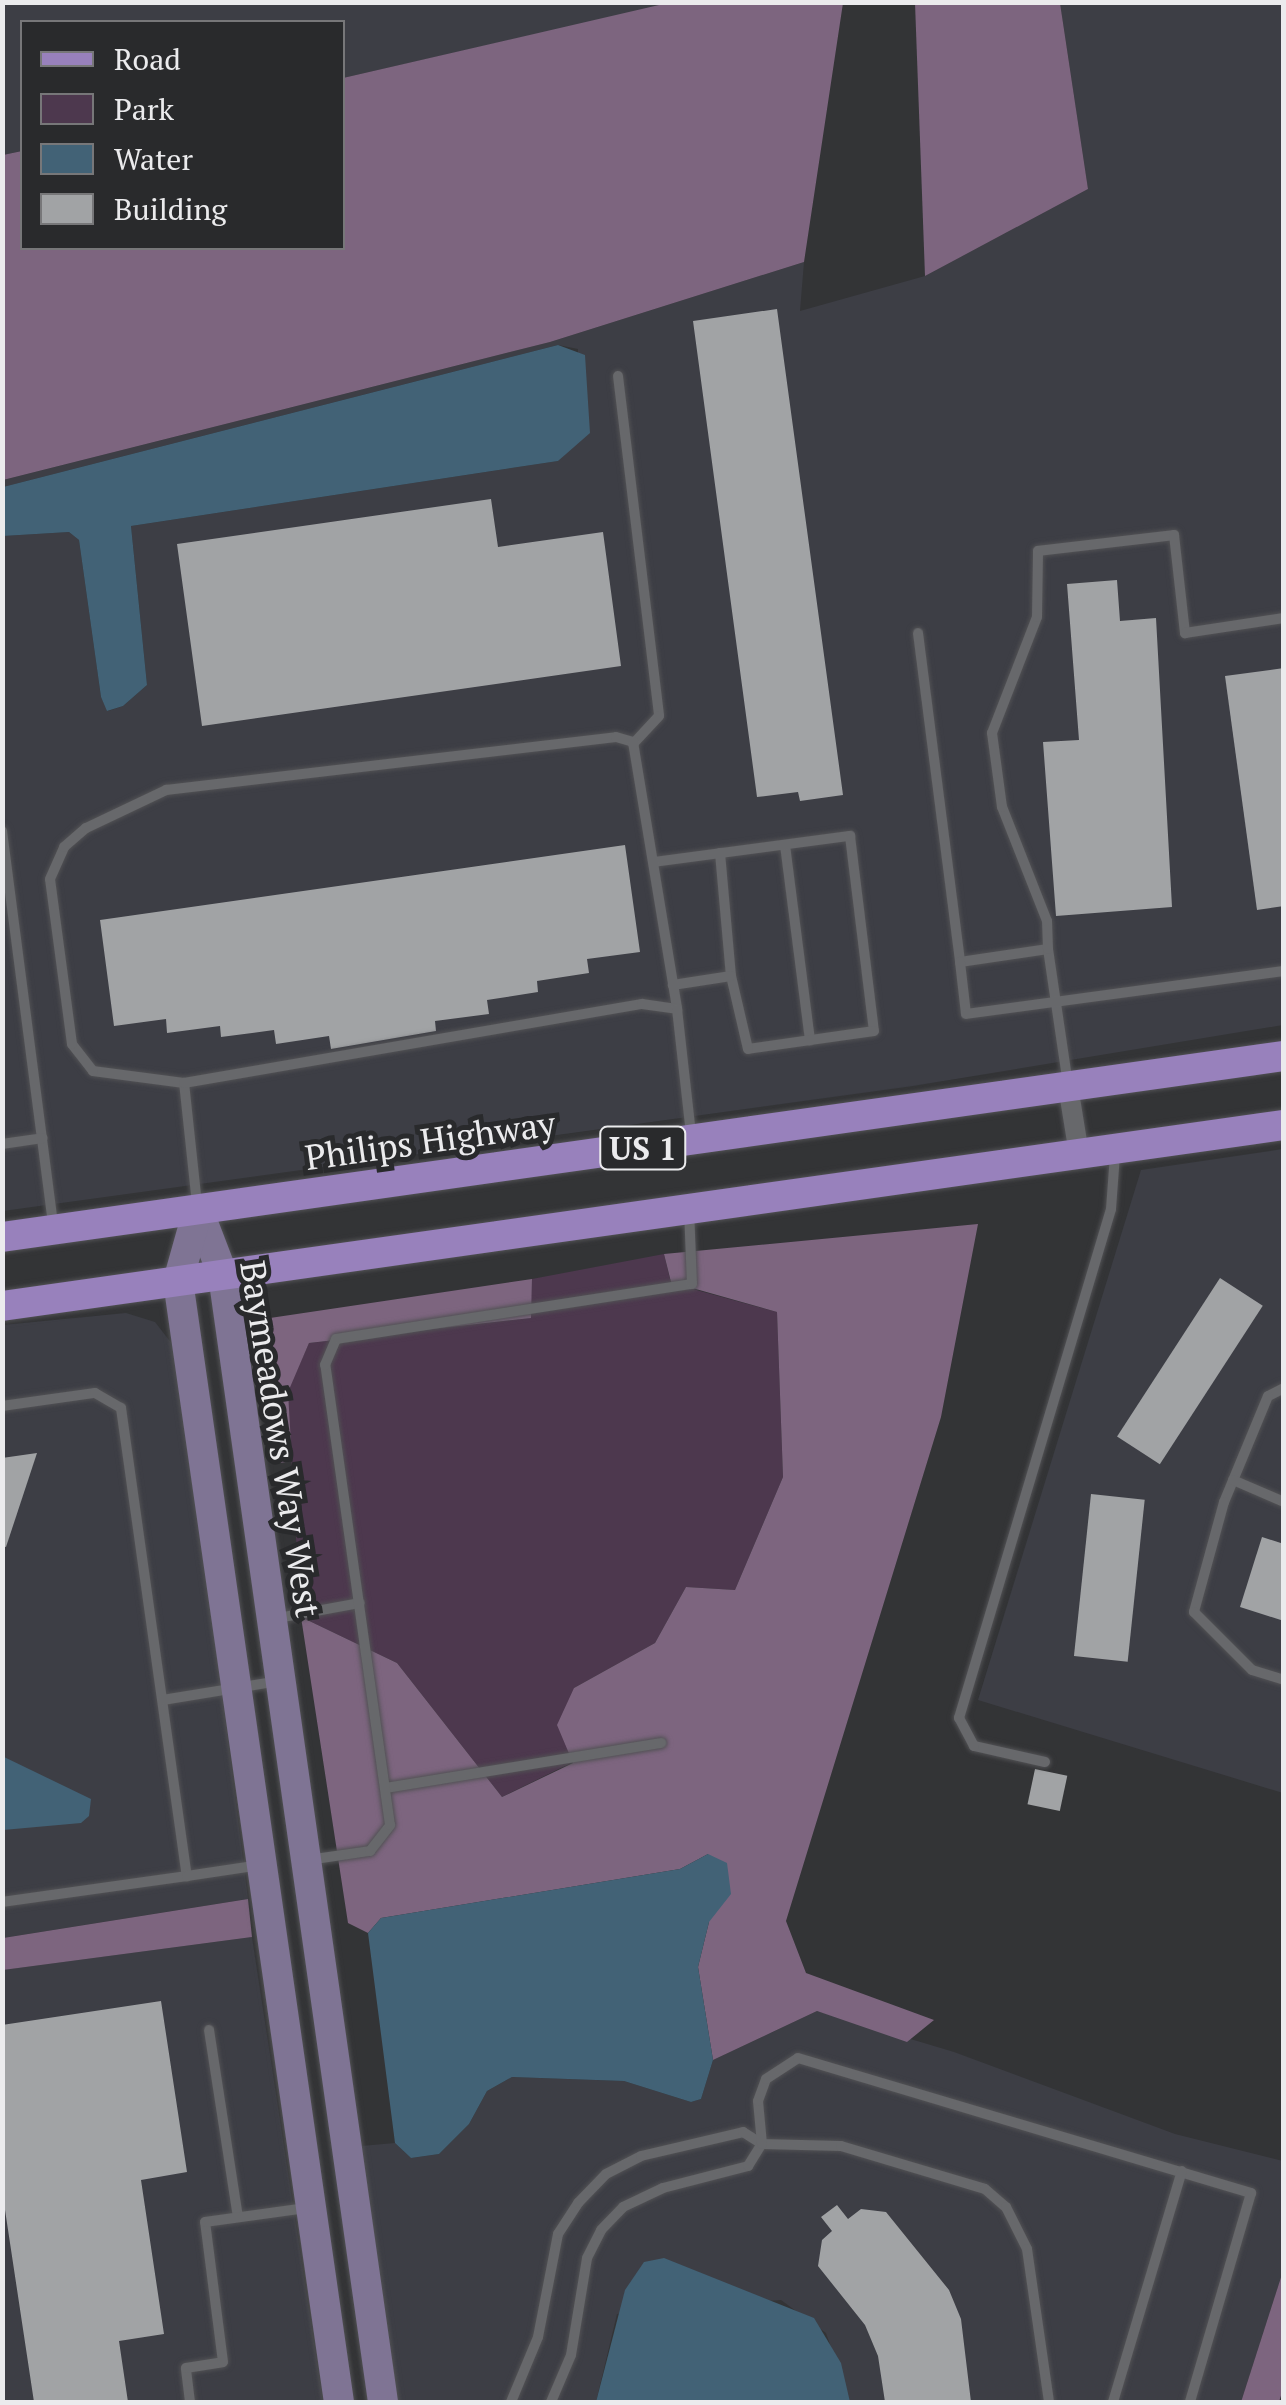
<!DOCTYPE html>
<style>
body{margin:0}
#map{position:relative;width:1286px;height:2405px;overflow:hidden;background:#333436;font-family:"PT Serif",serif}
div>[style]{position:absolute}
.built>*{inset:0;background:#3d3e45}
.green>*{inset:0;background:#4d384e}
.forest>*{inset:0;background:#7d657f}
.water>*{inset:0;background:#426276}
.building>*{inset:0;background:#a1a3a5;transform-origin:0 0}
.roads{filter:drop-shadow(0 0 2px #515154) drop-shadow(0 0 2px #515154)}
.lane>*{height:10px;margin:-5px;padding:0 5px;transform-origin:5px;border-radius:5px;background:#67686b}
.street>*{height:20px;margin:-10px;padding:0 10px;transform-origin:10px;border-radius:10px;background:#67686b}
.secondary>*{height:30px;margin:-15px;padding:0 15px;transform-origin:15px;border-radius:15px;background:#7f7494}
.primary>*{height:30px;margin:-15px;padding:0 15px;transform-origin:15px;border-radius:15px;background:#9881bc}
span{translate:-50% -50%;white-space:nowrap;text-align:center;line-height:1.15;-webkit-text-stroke:10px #292a2c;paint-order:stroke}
.shield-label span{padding:2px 8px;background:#292a2c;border:2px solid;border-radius:8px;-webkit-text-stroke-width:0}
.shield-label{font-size:32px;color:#ebebed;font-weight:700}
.street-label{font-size:35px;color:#ebebed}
.frame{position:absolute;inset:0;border:5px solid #ebebed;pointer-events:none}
.legend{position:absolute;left:20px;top:20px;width:325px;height:230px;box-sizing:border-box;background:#292a2c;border:2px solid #777779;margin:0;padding:12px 18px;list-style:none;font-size:30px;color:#ebebed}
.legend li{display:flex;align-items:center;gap:20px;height:50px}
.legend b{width:50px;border:2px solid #777779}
</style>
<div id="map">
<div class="built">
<div style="clip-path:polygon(2px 3px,672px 3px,343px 78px,342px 22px,22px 22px,22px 151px,3px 155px)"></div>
<div style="clip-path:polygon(1060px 3px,1283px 3px,1283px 1025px,913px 1086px,3px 1211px,3px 536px,69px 532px,79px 540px,101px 697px,108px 711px,123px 706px,147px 685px,131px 526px,558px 461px,576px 443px,578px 349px,558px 345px,3px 487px,3px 480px,550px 342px,804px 262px,800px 311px,925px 276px,1088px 189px)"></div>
<div style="clip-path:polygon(1283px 1149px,1283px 1793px,978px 1700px,1141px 1170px)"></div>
<div style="clip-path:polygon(126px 1313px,155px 1322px,179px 1353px,248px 1899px,3px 1938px,3px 1325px)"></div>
<div style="clip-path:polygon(252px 1937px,323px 2402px,3px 2402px,2px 1970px)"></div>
<div style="clip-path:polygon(817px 2011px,954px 2052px,1175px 2134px,1283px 2161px,1283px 2271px,1241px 2402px,850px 2402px,826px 2333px,781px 2300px,617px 2314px,596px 2402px,398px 2402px,361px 2146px,395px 2143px,411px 2158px,439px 2154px,469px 2124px,487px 2091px,512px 2077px,624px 2081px,691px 2102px,701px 2099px,713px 2060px)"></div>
</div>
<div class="green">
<div style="clip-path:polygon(664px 1254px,671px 1283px,777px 1312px,783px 1477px,735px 1590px,686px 1587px,655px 1643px,574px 1688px,573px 1762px,502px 1797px,397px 1663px,301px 1617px,287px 1392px,309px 1343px,530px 1318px,532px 1279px)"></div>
</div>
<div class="forest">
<div style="clip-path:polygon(672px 2px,843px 3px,804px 262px,550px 342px,3px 480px,3px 155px,22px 151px,22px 248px,342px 248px,343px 78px)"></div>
<div style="clip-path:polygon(915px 3px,1060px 3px,1088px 189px,925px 276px)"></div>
<div style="clip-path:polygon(978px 1224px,941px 1417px,786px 1921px,806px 1973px,934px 2020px,907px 2042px,817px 2011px,713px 2060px,698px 1967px,709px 1922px,708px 1854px,680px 1869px,381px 1918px,368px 1933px,348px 1923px,301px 1617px,397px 1663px,502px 1797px,573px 1763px,557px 1725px,574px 1688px,655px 1643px,686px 1587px,735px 1590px,783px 1477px,777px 1312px,671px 1282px,664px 1254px)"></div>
<div style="clip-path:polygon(532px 1279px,531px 1318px,309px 1343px,288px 1392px,292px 1461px,273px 1464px,259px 1347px,270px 1318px)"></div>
<div style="clip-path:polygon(248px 1899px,252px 1937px,3px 1970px,3px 1938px)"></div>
<div style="clip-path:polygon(1283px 2271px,1283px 2389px,1279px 2402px,1241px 2402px)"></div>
</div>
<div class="water">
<div style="clip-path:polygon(558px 345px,585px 355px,590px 433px,558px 461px,131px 526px,147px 685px,123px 706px,107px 711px,101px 697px,79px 540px,69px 532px,3px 536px,3px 487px)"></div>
<div style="clip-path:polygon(2px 1756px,91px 1799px,89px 1816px,81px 1823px,3px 1830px)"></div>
<div style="clip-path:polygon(708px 1854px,727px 1863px,731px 1894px,709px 1922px,698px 1967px,713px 2060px,701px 2099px,691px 2102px,624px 2081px,512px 2077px,487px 2091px,469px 2124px,439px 2154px,411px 2158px,395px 2143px,368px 1933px,381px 1918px,680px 1869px)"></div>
<div style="clip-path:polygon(664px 2258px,814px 2318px,841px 2363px,850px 2402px,596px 2402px,625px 2290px,644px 2262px)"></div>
</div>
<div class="building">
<div style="clip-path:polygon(777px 309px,843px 795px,800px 801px,798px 792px,757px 797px,693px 321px)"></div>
<div style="clip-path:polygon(491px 499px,498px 547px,603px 532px,621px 666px,202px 726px,177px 544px)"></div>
<div style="clip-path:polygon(1117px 580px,1120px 621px,1156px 618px,1172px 907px,1056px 916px,1043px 742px,1079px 740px,1067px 584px)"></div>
<div style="clip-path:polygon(1284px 668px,1284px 906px,1257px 910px,1225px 676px)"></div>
<div style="clip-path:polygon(625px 845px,640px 952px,587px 959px,589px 973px,537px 981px,538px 992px,487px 1000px,489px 1014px,435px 1021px,436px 1031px,331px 1049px,329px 1036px,276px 1044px,274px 1030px,221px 1037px,220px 1026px,167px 1033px,166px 1019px,114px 1026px,100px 920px)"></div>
<div style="left:1220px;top:1278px;width:51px;height:189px;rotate:33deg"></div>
<div style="clip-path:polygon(37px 1453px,6px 1547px,2px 1546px,2px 1458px)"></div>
<div style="left:1091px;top:1494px;width:54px;height:163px;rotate:6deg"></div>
<div style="clip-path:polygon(1262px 1537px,1284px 1544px,1284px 1621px,1240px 1607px)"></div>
<div style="left:1035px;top:1769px;width:33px;height:36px;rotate:12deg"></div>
<div style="clip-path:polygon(161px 2001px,187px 2172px,141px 2180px,164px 2334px,119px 2341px,128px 2402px,34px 2402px,2px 2190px,2px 2025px)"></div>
<div style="clip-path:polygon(837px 2205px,848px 2219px,861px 2209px,886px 2212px,949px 2290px,961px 2319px,971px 2402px,885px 2402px,878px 2356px,865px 2325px,818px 2266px,822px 2240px,832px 2231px,821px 2217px)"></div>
</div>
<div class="roads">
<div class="lane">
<div style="left:618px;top:376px;width:342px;rotate:83.1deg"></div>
<div style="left:659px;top:716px;width:38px;rotate:133deg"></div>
<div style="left:918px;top:633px;width:332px;rotate:82.7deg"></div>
<div style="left:960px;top:962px;width:89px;rotate:-8.4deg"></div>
<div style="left:1048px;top:949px;width:137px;rotate:81.6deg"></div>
<div style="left:2px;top:831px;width:396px;rotate:82.6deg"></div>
<div style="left:785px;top:845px;width:197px;rotate:82.7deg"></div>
<div style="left:720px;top:853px;width:123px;rotate:84.9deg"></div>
<div style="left:654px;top:862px;width:198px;rotate:-7.6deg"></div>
<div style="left:850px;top:836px;width:196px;rotate:83deg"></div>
<div style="left:874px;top:1031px;width:127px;rotate:171.9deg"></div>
<div style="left:748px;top:1049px;width:75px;rotate:-103.1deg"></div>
<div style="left:731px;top:976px;width:59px;rotate:171.2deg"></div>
<div style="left:1048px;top:949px;width:28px;rotate:-92deg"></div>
<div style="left:1047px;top:921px;width:123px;rotate:-111.5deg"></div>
<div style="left:1002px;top:807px;width:75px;rotate:-97.7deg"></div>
<div style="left:992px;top:733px;width:124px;rotate:-68.8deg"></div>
<div style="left:1037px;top:617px;width:66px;rotate:-89.1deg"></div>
<div style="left:1038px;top:551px;width:137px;rotate:-6.7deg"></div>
<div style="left:1174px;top:535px;width:99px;rotate:83.6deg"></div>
<div style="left:1185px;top:633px;width:100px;rotate:-8.6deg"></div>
<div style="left:960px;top:962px;width:52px;rotate:83.4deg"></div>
<div style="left:966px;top:1014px;width:321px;rotate:-7.7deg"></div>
<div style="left:184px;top:1083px;width:92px;rotate:-172.5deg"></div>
<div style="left:93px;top:1071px;width:34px;rotate:-128deg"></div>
<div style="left:72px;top:1044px;width:166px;rotate:-97.6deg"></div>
<div style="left:50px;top:879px;width:35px;rotate:-66deg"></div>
<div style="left:64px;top:847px;width:29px;rotate:-41deg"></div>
<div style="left:86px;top:828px;width:89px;rotate:-25.4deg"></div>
<div style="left:166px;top:790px;width:453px;rotate:-6.7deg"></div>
<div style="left:616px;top:737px;width:18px;rotate:16deg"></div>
<div style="left:633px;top:742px;width:271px;rotate:80.6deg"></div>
<div style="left:2px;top:1144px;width:41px;rotate:-8.3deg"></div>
<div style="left:197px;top:1204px;width:122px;rotate:-96.1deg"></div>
<div style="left:184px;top:1083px;width:465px;rotate:-9.8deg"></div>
<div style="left:642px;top:1004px;width:35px;rotate:8deg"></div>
<div style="left:677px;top:1009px;width:126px;rotate:83.6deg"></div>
<div style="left:1284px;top:1388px;width:18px;rotate:153deg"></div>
<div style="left:1268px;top:1396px;width:115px;rotate:112.5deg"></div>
<div style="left:1224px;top:1502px;width:114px;rotate:105.3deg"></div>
<div style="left:1194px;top:1612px;width:82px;rotate:45deg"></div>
<div style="left:1252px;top:1670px;width:34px;rotate:17deg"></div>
<div style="left:2px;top:1406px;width:94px;rotate:-8deg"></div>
<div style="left:95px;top:1393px;width:30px;rotate:30deg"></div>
<div style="left:121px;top:1408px;width:473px;rotate:82deg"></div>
<div style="left:187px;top:1876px;width:187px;rotate:172deg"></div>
<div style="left:1233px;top:1480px;width:56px;rotate:23.3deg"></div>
<div style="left:278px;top:1618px;width:83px;rotate:-10.4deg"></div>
<div style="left:163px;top:1700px;width:118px;rotate:-9.3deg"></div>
<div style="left:1045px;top:1762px;width:73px;rotate:-167.3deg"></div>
<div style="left:974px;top:1746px;width:32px;rotate:-118deg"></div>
<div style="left:959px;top:1718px;width:531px;rotate:-73.37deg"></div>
<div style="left:1111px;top:1209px;width:54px;rotate:-85.8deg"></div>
<div style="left:386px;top:1788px;width:279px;rotate:-9.3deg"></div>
<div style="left:308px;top:1860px;width:63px;rotate:-8.3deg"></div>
<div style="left:370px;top:1851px;width:33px;rotate:-52deg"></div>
<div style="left:390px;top:1825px;width:465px;rotate:-98deg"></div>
<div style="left:325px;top:1365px;width:28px;rotate:-67deg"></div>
<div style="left:336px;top:1339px;width:360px;rotate:-8.8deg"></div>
<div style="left:692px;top:1284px;width:74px;rotate:-92.3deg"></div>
<div style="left:187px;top:1876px;width:74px;rotate:-8.6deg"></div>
<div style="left:209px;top:2030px;width:189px;rotate:81.2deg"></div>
<div style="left:190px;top:2402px;width:34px;rotate:-97deg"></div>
<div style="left:186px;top:2368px;width:37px;rotate:-9deg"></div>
<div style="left:223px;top:2362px;width:141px;rotate:-97.3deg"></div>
<div style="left:205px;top:2222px;width:102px;rotate:-7.9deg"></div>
<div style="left:511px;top:2402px;width:70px;rotate:-67.4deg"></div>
<div style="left:538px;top:2337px;width:105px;rotate:-79deg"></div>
<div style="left:558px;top:2234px;width:37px;rotate:-57deg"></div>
<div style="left:578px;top:2203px;width:40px;rotate:-46deg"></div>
<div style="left:606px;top:2174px;width:39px;rotate:-27deg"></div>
<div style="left:641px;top:2156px;width:105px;rotate:-13.2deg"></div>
<div style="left:743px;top:2132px;width:22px;rotate:32deg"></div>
<div style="left:762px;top:2144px;width:79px;rotate:1.5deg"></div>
<div style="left:841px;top:2146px;width:150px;rotate:16.6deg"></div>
<div style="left:985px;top:2189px;width:28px;rotate:41deg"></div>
<div style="left:1006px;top:2207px;width:47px;rotate:63.4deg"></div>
<div style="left:1027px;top:2249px;width:155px;rotate:81.8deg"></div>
<div style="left:551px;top:2402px;width:51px;rotate:-66.9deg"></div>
<div style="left:571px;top:2355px;width:98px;rotate:-80.6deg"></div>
<div style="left:587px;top:2258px;width:31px;rotate:-63deg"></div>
<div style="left:601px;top:2230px;width:32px;rotate:-46deg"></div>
<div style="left:623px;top:2207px;width:44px;rotate:-25.4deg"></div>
<div style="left:663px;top:2188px;width:88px;rotate:-14.5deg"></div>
<div style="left:748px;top:2166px;width:26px;rotate:-58deg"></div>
<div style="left:762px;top:2144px;width:43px;rotate:-95.3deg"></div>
<div style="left:758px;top:2101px;width:23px;rotate:-70deg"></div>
<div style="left:766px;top:2079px;width:38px;rotate:-33deg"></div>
<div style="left:798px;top:2058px;width:473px;rotate:16.6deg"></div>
<div style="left:1251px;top:2193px;width:218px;rotate:106.3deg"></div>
<div style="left:1113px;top:2402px;width:241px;rotate:-73.4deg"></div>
</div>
<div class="street">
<div style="left:1068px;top:1086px;width:69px;rotate:80.8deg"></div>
</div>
<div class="secondary">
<div style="left:198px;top:1210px;width:70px;rotate:69deg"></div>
<div style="left:223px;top:1275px;width:1138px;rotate:81.92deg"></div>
<div style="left:198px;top:1210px;width:74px;rotate:105.7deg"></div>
<div style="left:178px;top:1281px;width:1133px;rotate:81.83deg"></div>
</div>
<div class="primary">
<div style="left:2px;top:1237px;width:1295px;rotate:-8.04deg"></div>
<div style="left:2px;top:1306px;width:1295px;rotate:-8.04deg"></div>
</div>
</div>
<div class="shield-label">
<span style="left:643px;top:1148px">US 1</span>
</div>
<div class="street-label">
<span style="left:430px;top:1140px;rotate:-8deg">Philips Highway</span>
<span style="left:281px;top:1439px;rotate:81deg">Baymeadows Way West</span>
</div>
<div class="frame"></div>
<ul class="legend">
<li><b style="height:12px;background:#9881bc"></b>Road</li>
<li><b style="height:28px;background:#4d384e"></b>Park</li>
<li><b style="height:28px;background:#426276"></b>Water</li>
<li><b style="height:28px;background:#a1a3a5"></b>Building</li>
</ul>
</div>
